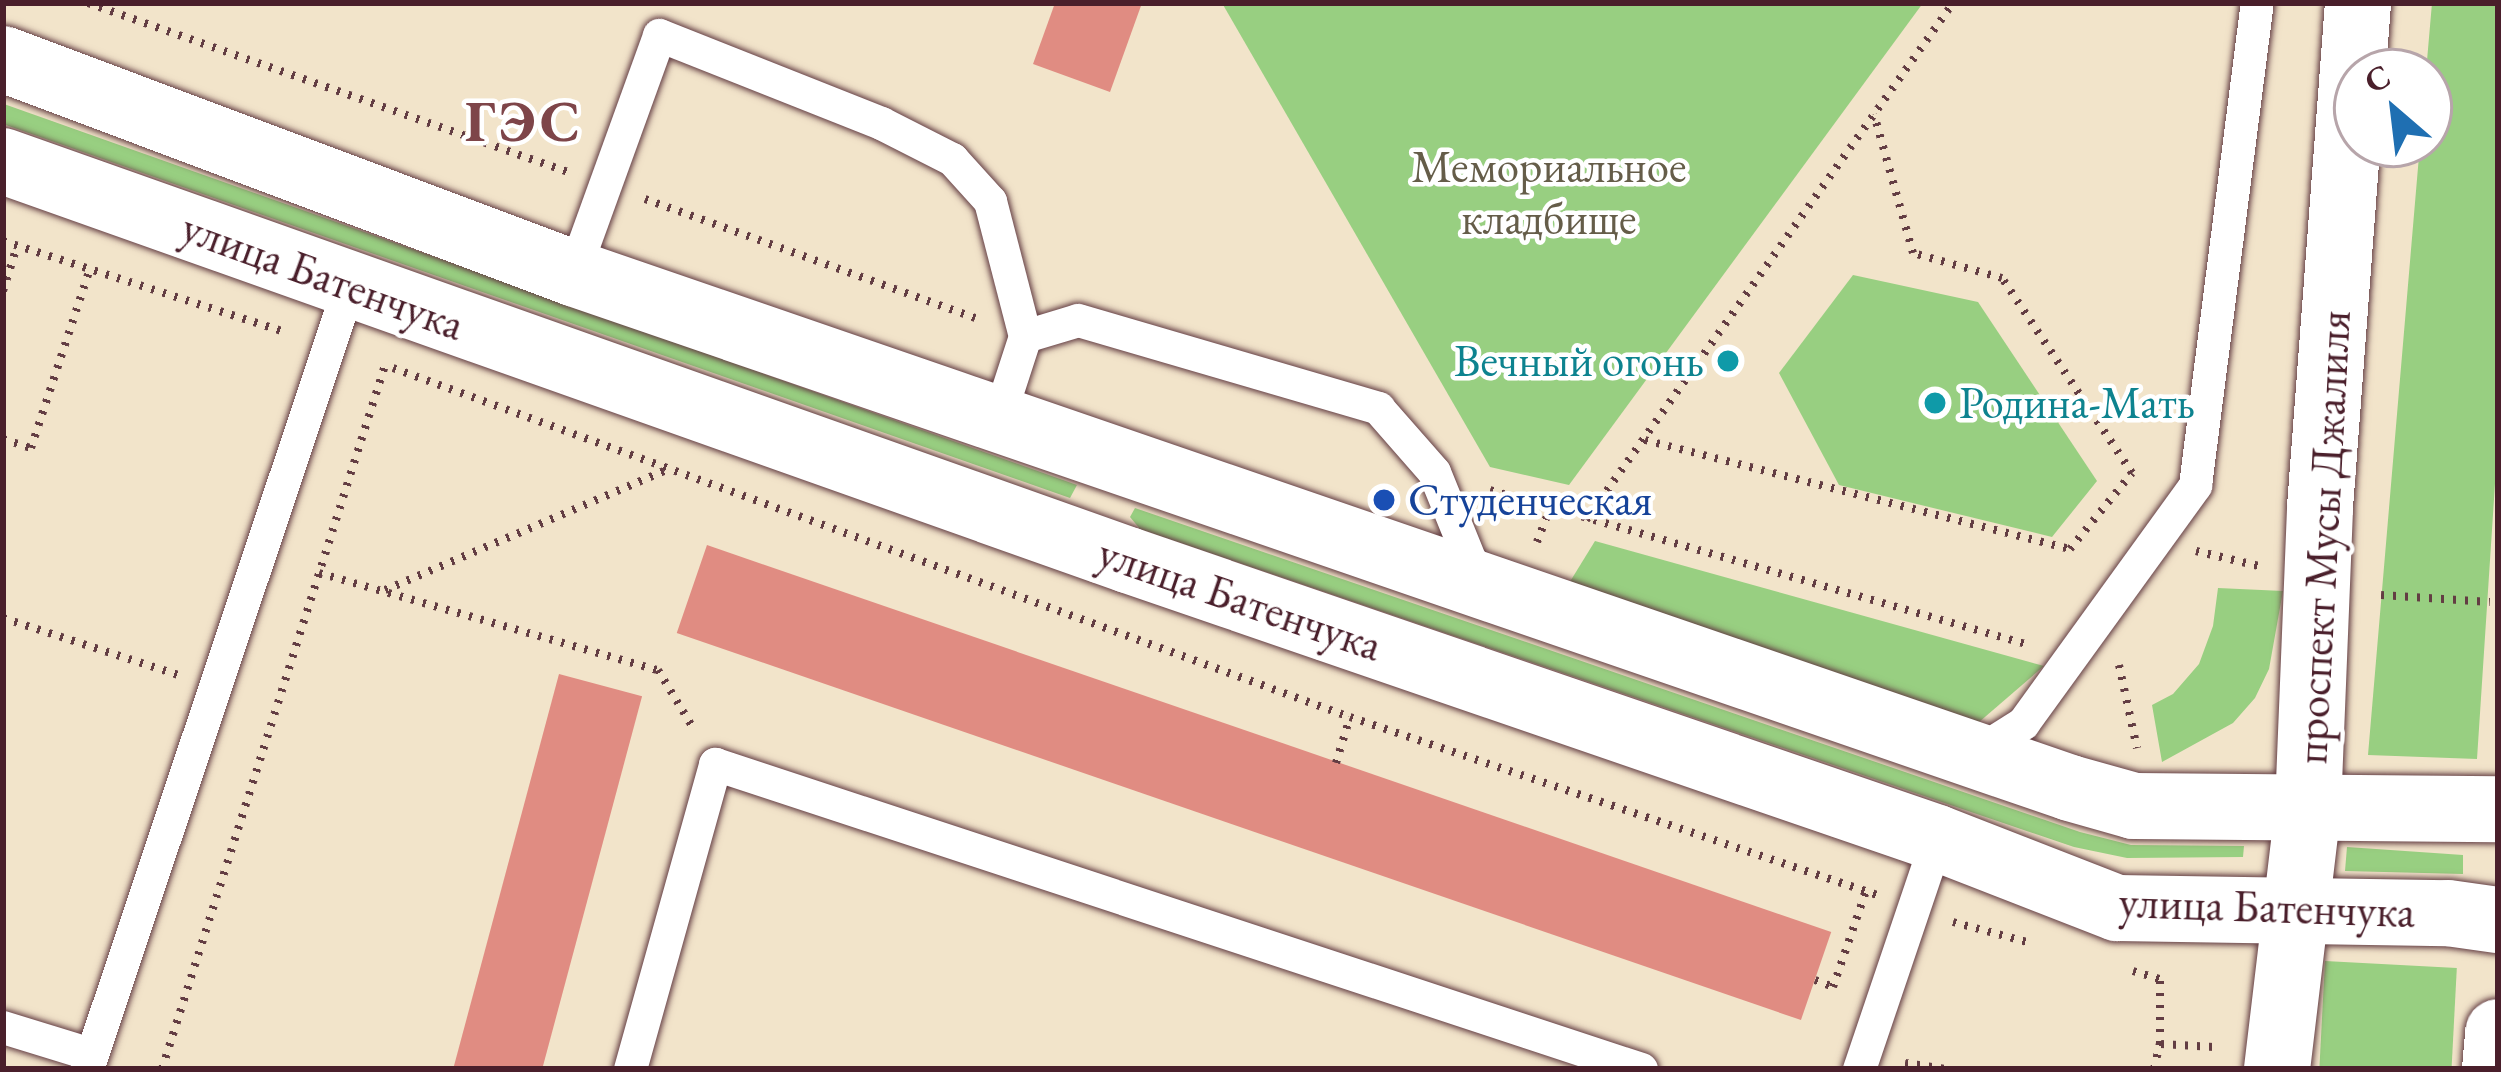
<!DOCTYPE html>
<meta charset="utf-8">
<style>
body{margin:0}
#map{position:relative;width:2501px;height:1072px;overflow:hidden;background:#f2e4ca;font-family:"EB Garamond",serif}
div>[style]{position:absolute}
.green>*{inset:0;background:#98cf81;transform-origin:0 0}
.building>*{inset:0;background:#e08c82;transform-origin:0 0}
.path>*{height:8px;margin-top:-4px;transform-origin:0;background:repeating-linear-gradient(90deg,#633d43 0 3px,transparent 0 12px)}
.roads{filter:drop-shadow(0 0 3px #633d43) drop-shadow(0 0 3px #633d43)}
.lane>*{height:33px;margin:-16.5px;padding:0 16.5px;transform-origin:16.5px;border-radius:16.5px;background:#fff}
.secondary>*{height:66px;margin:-33px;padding:0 33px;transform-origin:33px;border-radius:33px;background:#fff}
.primary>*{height:66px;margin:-33px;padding:0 33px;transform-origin:33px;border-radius:33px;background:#fff}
.dots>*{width:33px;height:33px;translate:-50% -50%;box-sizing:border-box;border:6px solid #fff;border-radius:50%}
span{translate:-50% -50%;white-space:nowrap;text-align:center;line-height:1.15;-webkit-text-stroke:9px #fff;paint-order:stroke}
.park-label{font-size:45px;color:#655d49}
.street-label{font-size:45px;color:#4a1f2b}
.culture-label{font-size:45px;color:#0d838f}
.right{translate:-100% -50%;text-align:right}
.left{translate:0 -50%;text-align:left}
.transit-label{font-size:45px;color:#164399}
.district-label{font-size:57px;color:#7e4549;font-weight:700;letter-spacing:3px}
.frame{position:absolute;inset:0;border:6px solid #4a1f2b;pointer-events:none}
.north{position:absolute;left:2333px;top:48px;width:120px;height:120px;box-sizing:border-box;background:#fff;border:3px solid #b7a5aa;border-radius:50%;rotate:332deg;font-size:33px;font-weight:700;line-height:48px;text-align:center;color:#4a1f2b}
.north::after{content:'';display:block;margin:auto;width:42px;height:54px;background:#1f6fb2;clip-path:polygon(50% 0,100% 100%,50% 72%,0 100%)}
</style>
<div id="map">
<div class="green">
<div style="clip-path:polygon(1222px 3px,1923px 3px,1569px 485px,1490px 467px)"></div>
<div style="clip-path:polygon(2432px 3px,2498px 3px,2498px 438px,2477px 759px,2368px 755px,2420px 144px,2429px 144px,2426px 72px)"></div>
<div style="clip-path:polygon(4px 104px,1077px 485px,1070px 498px,3px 124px)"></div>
<div style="clip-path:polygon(1853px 275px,1978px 302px,2097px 481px,2052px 537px,1839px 485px,1779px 373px)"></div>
<div style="clip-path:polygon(1135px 508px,2080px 832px,2131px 845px,2244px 846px,2243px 857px,2127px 858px,2074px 847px,1140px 529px,1130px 517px)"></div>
<div style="clip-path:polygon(1595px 541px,2044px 666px,1964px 735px,1563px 593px)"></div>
<div style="clip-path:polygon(2218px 588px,2283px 591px,2269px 669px,2255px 698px,2233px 723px,2162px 762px,2152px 705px,2173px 694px,2199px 664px,2213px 626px)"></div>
<div style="clip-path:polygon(2347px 847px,2463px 855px,2463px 874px,2345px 871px)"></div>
<div style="left:2325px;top:961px;width:132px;height:109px;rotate:3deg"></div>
</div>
<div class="building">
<div style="clip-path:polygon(1055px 3px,1142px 3px,1110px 92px,1033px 64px)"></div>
<div style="left:707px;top:545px;width:1189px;height:93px;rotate:19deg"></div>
<div style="left:559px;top:674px;width:86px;height:409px;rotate:15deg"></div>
</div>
<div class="path">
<div style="left:88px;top:3px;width:509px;rotate:19.4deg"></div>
<div style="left:645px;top:199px;width:351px;rotate:19.8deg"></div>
<div style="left:3px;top:241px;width:299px;rotate:17.9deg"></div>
<div style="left:3px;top:291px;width:47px;rotate:-72.7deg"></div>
<div style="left:393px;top:368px;width:1019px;rotate:20.04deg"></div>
<div style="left:1350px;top:717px;width:556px;rotate:18.66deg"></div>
<div style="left:3px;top:439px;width:29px;rotate:18deg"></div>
<div style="left:31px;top:448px;width:188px;rotate:-71.8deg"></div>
<div style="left:1645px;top:440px;width:439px;rotate:14.4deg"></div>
<div style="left:2070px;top:549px;width:98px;rotate:-50.8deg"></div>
<div style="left:2132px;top:473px;width:234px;rotate:-123.7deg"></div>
<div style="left:2002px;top:278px;width:92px;rotate:-164.3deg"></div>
<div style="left:1913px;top:253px;width:144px;rotate:-105.7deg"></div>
<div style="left:1490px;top:490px;width:561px;rotate:16.04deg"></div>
<div style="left:1586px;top:520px;width:634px;rotate:-54.63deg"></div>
<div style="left:1537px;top:542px;width:34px;rotate:-69deg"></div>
<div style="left:2196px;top:551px;width:69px;rotate:13.4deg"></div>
<div style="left:319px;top:573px;width:353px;rotate:16deg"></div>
<div style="left:658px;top:670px;width:71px;rotate:58.8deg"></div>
<div style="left:385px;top:590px;width:309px;rotate:-23.1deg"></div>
<div style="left:2381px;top:595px;width:109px;rotate:3.7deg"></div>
<div style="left:3px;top:618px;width:184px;rotate:18deg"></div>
<div style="left:2119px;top:665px;width:85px;rotate:77.8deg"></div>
<div style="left:1336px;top:763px;width:48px;rotate:-73.1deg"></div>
<div style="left:1953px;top:922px;width:81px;rotate:15.1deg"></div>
<div style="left:2133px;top:971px;width:28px;rotate:17deg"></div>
<div style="left:1815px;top:980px;width:19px;rotate:21deg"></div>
<div style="left:1833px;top:987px;width:102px;rotate:-71deg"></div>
<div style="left:2161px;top:1044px;width:53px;rotate:3.2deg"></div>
<div style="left:1905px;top:1063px;width:41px;rotate:8.3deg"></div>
<div style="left:162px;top:1069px;width:738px;rotate:-72.42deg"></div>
<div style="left:2154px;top:1069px;width:26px;rotate:-77deg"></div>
<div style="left:2160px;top:1044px;width:69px;rotate:-90deg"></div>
</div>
<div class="roads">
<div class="lane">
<div style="left:573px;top:273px;width:253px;rotate:-70.1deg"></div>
<div style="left:659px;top:35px;width:239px;rotate:21.6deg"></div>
<div style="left:881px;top:123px;width:80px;rotate:26.9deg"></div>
<div style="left:952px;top:159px;width:57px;rotate:47.9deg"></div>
<div style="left:990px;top:201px;width:139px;rotate:75.5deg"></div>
<div style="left:1025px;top:336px;width:84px;rotate:108deg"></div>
<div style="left:1025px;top:336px;width:55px;rotate:-16.8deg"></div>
<div style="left:1078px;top:320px;width:313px;rotate:16.3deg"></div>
<div style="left:1378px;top:408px;width:85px;rotate:48.8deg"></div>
<div style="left:1434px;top:472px;width:120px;rotate:67.9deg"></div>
<div style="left:1974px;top:754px;width:58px;rotate:-32.3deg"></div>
<div style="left:2023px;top:723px;width:294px;rotate:-54.1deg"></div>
<div style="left:2195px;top:485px;width:486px;rotate:-82.7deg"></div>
<div style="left:3px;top:1027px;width:92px;rotate:17.1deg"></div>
<div style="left:87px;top:1069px;width:826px;rotate:-71.5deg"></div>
<div style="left:630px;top:1069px;width:317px;rotate:-74.4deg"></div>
<div style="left:715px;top:764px;width:975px;rotate:18.23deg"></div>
<div style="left:1859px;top:1069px;width:244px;rotate:-71.3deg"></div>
</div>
<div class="secondary">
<div style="left:3px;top:59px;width:609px;rotate:20.58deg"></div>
<div style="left:573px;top:273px;width:1583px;rotate:18.98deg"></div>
<div style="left:2070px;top:788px;width:66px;rotate:15.7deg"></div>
<div style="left:2134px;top:806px;width:364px;rotate:0.5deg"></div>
<div style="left:3px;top:161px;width:1194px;rotate:19.53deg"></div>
<div style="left:1128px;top:560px;width:855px;rotate:18.96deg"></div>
<div style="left:1937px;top:838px;width:193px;rotate:21.3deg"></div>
<div style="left:2117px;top:908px;width:331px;rotate:0.9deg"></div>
<div style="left:2448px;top:913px;width:50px;rotate:8deg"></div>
</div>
<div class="primary">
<div style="left:2277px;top:1069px;width:263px;rotate:-83.2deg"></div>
<div style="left:2308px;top:808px;width:301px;rotate:-87.7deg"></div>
<div style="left:2320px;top:507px;width:505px;rotate:-85.69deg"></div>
<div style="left:2495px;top:1069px;width:37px;rotate:-85deg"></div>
</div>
</div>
<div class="dots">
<div style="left:1728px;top:361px;background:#0f9aa8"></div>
<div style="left:1935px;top:403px;background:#0f9aa8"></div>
<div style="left:1384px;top:500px;background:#1a4fb4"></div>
</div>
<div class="park-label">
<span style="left:1549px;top:193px">Мемориальное<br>кладбище</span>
</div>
<div class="street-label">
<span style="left:323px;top:276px;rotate:20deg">улица Батенчука</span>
<span style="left:2323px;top:537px;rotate:-87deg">проспект Мусы Джалиля</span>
<span style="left:1240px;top:599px;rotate:19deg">улица Батенчука</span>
<span style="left:2267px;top:907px;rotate:2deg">улица Батенчука</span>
</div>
<div class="culture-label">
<span class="right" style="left:1704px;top:361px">Вечный огонь</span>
<span class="left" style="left:1959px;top:403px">Родина-Мать</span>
</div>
<div class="transit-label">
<span class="left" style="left:1408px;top:500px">Студенческая</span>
</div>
<div class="district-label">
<span style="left:524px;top:122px">ГЭС</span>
</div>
<div class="frame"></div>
<div class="north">С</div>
</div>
